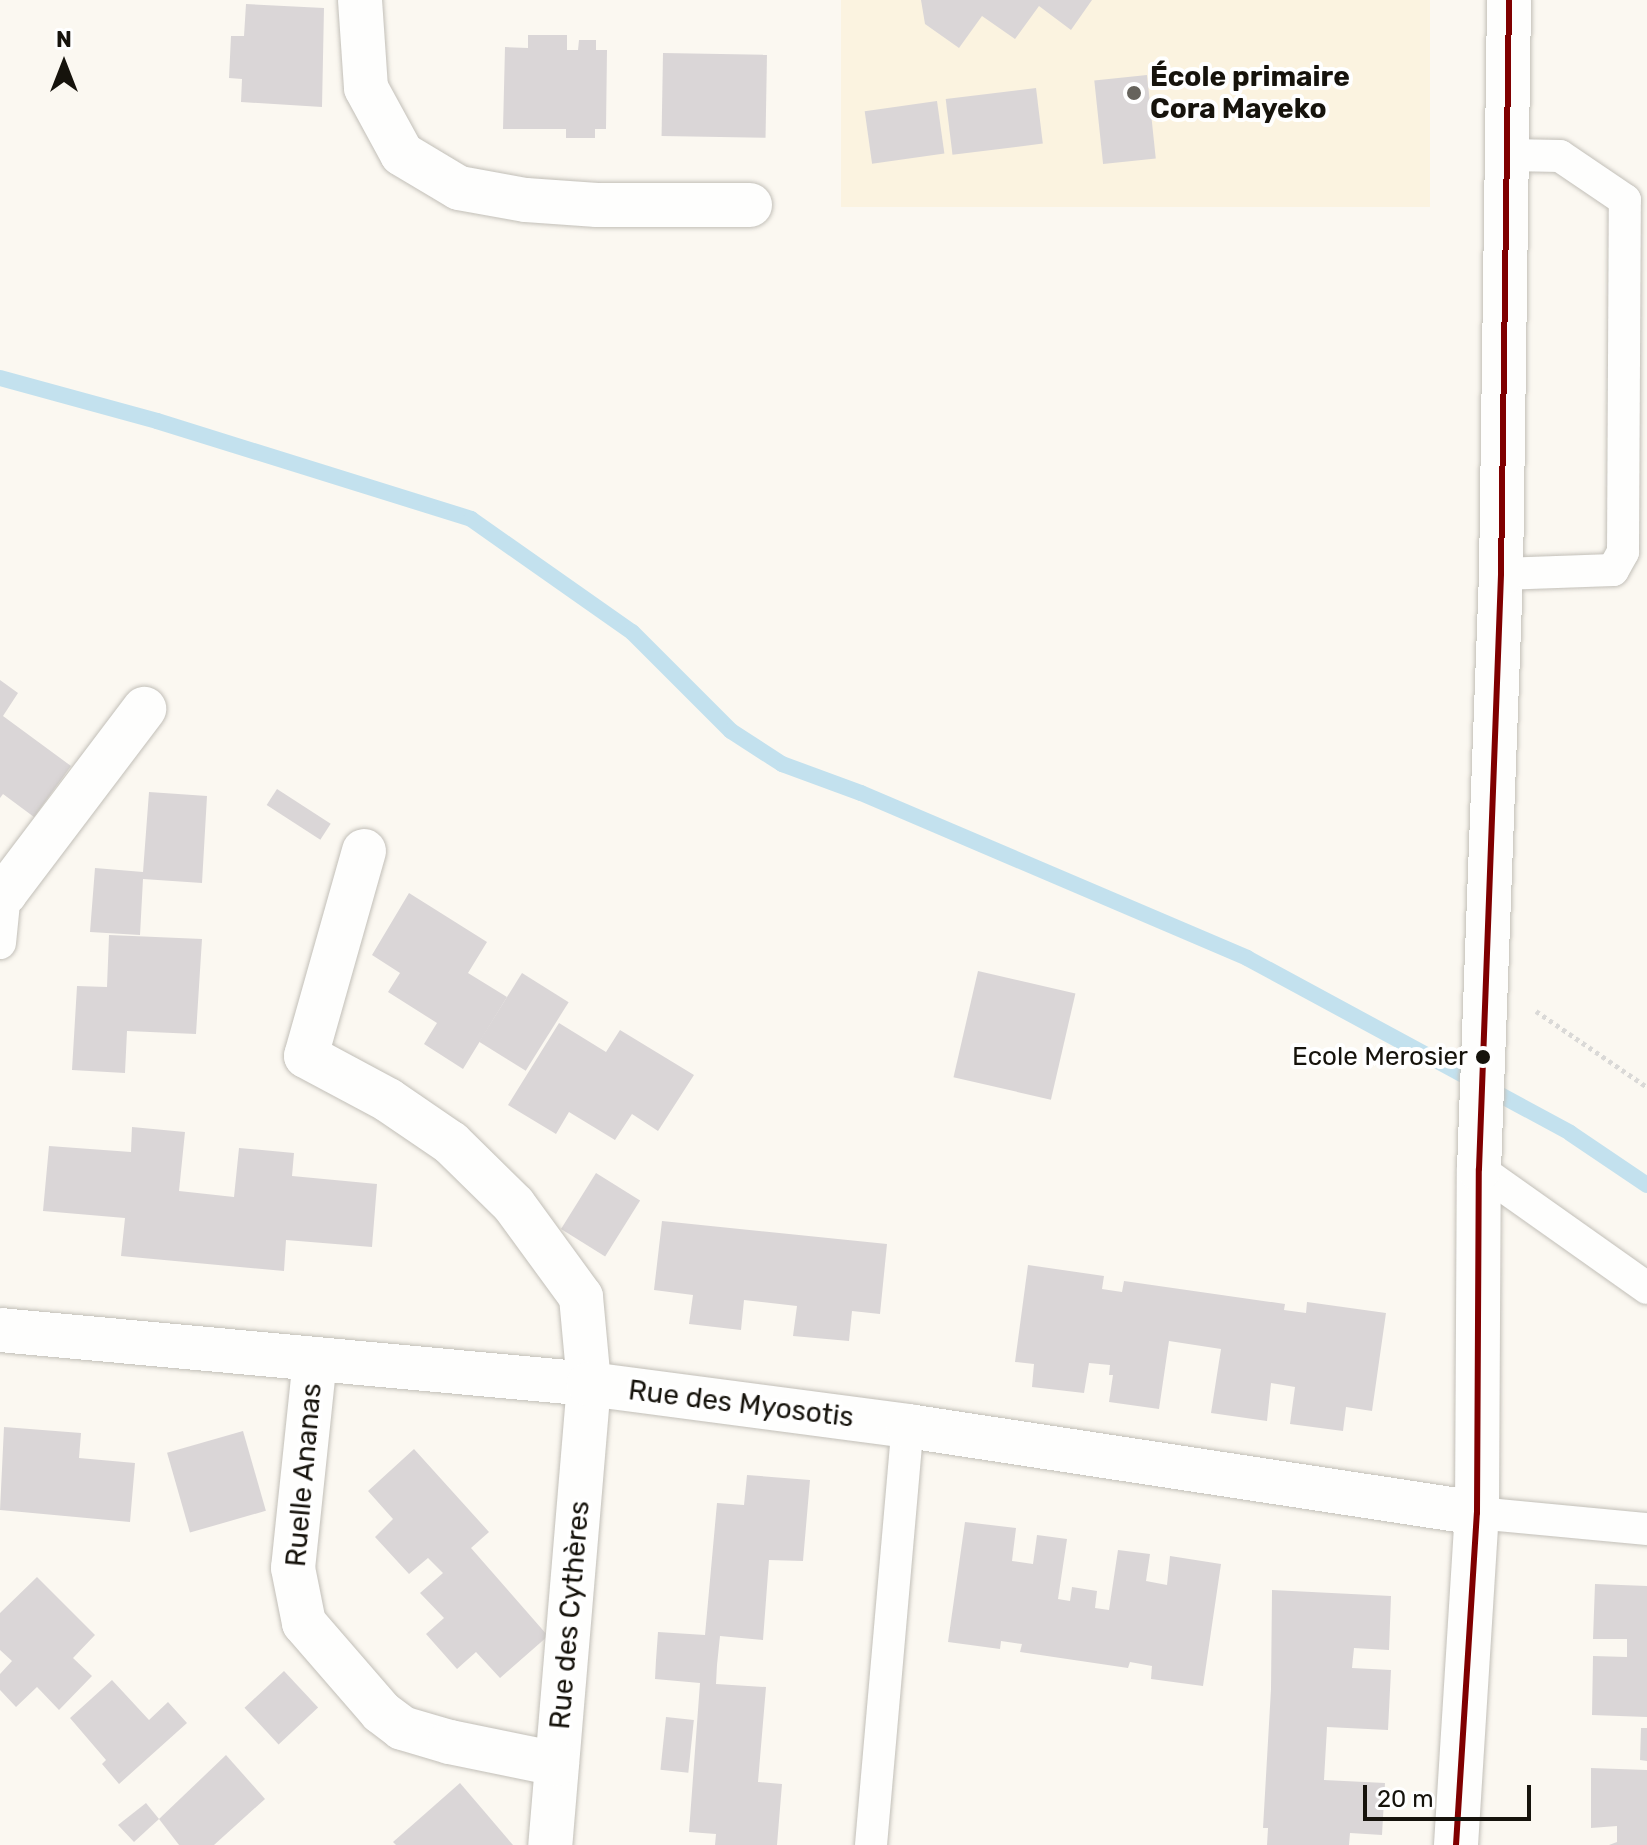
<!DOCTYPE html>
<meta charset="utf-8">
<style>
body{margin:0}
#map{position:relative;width:1647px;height:1845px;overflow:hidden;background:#fbf8f1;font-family:Rubik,sans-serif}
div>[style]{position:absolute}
.built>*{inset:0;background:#fbf3e0;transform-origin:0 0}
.stream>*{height:16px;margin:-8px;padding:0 8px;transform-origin:8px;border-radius:8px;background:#c3e1ee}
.building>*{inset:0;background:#dad6d7;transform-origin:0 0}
.path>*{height:5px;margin-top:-2.5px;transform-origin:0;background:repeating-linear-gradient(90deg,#dad9d7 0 4px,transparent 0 8px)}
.roads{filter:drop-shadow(0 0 2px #c2bfb8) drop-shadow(0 0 2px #c2bfb8)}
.service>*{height:32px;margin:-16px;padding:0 16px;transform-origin:16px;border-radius:16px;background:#fefefd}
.minor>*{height:44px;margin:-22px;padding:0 22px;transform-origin:22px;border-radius:22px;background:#fefefd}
.bus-1>*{height:6px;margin:-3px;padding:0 3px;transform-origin:3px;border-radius:3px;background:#800000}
.dots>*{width:22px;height:22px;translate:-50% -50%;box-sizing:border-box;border:4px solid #fff;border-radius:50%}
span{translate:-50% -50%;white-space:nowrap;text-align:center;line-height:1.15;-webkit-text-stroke:8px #fff;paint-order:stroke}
.bus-label{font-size:26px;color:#16130c}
.right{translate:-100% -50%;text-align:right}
.poi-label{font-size:28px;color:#16130c;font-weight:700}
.left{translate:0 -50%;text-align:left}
.street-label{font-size:28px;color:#16130c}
.north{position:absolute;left:24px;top:24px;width:80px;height:80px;-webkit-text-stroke:6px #fff;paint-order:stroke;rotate:0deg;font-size:22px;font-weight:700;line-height:32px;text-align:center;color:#16130c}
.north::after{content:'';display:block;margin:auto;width:28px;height:36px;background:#16130c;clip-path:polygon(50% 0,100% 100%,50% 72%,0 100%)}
.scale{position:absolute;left:1363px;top:1785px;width:168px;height:36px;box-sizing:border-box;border:4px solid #16130c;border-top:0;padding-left:10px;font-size:24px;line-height:28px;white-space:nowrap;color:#16130c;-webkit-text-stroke:6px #fff;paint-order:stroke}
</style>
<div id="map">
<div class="built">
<div style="left:841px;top:0;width:589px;height:207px"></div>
</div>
<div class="stream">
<div style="left:0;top:378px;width:163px;rotate:15.3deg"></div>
<div style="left:157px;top:421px;width:329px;rotate:17.3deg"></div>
<div style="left:471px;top:519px;width:197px;rotate:35.1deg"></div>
<div style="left:632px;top:632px;width:140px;rotate:45deg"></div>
<div style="left:731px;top:731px;width:61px;rotate:32.9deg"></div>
<div style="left:782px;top:764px;width:84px;rotate:20.2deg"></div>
<div style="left:861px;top:793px;width:420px;rotate:23.1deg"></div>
<div style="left:1247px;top:958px;width:367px;rotate:28.4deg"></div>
<div style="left:1570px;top:1133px;width:93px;rotate:34deg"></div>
</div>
<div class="building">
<div style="clip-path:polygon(921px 0,1092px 0,1071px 30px,1039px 6px,1015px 39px,982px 16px,959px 48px,925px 24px)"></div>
<div style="clip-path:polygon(246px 4px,324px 8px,322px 107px,241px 102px,242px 79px,229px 78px,231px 36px,244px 36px)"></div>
<div style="clip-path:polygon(528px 35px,567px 35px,567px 50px,578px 50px,579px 40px,596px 40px,596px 50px,607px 50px,606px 129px,595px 129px,595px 138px,566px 138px,566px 129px,503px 129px,505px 47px,528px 48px)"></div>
<div style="left:663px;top:53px;width:104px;height:83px;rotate:1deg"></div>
<div style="left:1147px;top:75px;width:84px;height:53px;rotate:84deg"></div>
<div style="left:1036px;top:88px;width:56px;height:91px;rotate:83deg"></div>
<div style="left:937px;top:101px;width:53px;height:73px;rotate:82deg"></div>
<div style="clip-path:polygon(0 680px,18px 693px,3px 716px,71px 766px,34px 817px,3px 794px,0 798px)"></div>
<div style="left:277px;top:789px;width:64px;height:19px;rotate:33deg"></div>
<div style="clip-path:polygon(149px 792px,207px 796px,202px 883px,143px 879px,140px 935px,90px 932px,95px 868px,143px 872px)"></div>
<div style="clip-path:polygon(409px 893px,487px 942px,468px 973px,507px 997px,463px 1069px,424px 1044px,437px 1023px,388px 992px,400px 973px,372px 955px)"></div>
<div style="clip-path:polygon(109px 935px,202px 939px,196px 1034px,127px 1031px,125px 1073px,72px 1070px,77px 986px,107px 987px)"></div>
<div style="left:978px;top:971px;width:100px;height:109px;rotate:13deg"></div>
<div style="left:522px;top:973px;width:55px;height:81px;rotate:32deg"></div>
<div style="clip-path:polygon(559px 1023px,606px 1052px,620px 1030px,694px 1075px,658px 1131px,632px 1114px,615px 1140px,569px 1112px,556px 1134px,508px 1105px)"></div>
<div style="clip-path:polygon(132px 1127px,185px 1132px,179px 1191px,234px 1197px,239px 1148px,294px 1153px,292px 1176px,377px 1184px,372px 1247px,286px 1240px,284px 1271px,121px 1256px,125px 1218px,43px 1211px,49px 1146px,131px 1152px)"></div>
<div style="left:596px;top:1173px;width:52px;height:66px;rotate:32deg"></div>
<div style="clip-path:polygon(662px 1221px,887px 1244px,880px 1314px,852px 1311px,849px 1341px,793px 1336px,797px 1306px,744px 1300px,741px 1330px,689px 1324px,693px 1295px,654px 1290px)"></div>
<div style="clip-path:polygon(1028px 1265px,1104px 1276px,1102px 1289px,1122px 1292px,1124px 1281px,1285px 1304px,1284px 1310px,1306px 1313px,1307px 1302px,1386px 1313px,1372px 1411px,1346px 1407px,1343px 1431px,1290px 1424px,1295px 1387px,1271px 1383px,1267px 1421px,1211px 1413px,1221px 1349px,1169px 1341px,1159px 1409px,1109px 1402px,1113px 1375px,1109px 1375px,1110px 1365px,1089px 1363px,1084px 1393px,1032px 1387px,1034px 1364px,1015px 1362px)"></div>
<div style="clip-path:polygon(4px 1427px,81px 1433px,79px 1458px,135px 1463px,130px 1522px,0 1510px)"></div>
<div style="left:243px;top:1431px;width:83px;height:79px;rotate:74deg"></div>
<div style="clip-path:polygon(414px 1449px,489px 1532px,471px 1548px,548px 1636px,500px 1678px,476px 1652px,457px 1669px,426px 1634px,444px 1618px,420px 1593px,443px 1573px,428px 1558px,409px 1574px,375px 1537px,393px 1519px,368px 1491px)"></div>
<div style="clip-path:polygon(747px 1475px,810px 1480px,803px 1561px,769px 1560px,763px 1640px,720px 1636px,717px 1665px,716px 1684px,766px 1687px,758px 1782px,782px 1784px,777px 1845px,715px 1845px,716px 1834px,689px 1832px,700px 1683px,655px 1679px,656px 1660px,658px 1632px,705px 1635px,717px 1503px,744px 1505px)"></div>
<div style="clip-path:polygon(965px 1522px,1016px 1528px,1012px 1561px,1033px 1564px,1037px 1535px,1067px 1539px,1058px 1599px,1070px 1601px,1072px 1587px,1097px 1591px,1095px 1608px,1109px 1610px,1118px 1550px,1150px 1554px,1146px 1581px,1167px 1585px,1170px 1556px,1221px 1564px,1203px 1686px,1151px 1679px,1152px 1666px,1130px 1662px,1128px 1668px,1020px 1652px,1022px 1644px,1001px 1641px,1000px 1649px,948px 1642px)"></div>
<div style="clip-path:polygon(37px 1577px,95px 1635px,73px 1658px,92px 1676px,59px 1710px,37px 1687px,16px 1707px,0 1690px,0 1674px,12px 1661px,0 1650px,0 1613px)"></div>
<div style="clip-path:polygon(1595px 1584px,1647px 1586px,1647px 1717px,1592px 1715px,1593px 1656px,1627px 1657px,1627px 1639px,1593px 1639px)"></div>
<div style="clip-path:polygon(1272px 1590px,1391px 1596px,1389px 1650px,1354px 1648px,1352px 1668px,1391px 1670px,1388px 1730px,1327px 1727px,1324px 1780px,1385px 1783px,1382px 1835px,1350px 1833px,1349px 1845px,1267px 1845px,1268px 1828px,1263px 1828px,1271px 1689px)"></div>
<div style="left:284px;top:1671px;width:50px;height:54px;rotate:47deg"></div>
<div style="clip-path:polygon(112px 1680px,149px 1720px,168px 1702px,187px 1723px,119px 1784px,102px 1764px,106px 1760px,70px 1718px)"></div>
<div style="left:666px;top:1717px;width:28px;height:53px;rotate:6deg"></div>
<div style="clip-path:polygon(1641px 1728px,1647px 1728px,1647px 1761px,1640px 1760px)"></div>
<div style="clip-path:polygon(226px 1755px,265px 1799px,214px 1845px,179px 1845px,159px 1819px)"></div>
<div style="clip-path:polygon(1591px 1768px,1647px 1770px,1647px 1845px,1609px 1845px,1617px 1842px,1617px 1826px,1591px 1828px)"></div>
<div style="clip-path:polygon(460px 1783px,513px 1845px,396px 1845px,393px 1842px)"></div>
<div style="clip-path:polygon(146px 1803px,159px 1819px,134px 1842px,118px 1825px)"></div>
</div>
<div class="path">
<div style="left:1536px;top:1011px;width:135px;rotate:34.4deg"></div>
</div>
<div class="roads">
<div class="service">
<div style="left:1501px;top:574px;width:112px;rotate:-2deg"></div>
<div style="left:1613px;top:570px;width:21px;rotate:-61deg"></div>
<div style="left:1623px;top:552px;width:352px;rotate:-89.7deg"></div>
<div style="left:1625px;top:200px;width:78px;rotate:-145.9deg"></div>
<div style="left:1560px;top:156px;width:51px;rotate:-178.9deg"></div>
<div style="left:0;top:943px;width:50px;rotate:-84.3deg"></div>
<div style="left:1479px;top:1169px;width:206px;rotate:35.3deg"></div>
<div style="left:1477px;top:1513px;width:171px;rotate:5.4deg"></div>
<div style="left:871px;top:1845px;width:421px;rotate:-85deg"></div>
</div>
<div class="minor">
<div style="left:360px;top:0;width:88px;rotate:86.1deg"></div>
<div style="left:366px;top:88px;width:75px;rotate:61.4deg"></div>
<div style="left:402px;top:154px;width:66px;rotate:30.8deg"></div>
<div style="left:459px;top:188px;width:68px;rotate:10.2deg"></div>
<div style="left:526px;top:200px;width:71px;rotate:4deg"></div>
<div style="left:597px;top:205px;width:153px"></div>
<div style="left:364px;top:851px;width:213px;rotate:105.8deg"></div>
<div style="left:306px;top:1056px;width:93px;rotate:28.2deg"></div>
<div style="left:388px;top:1100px;width:76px;rotate:34.3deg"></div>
<div style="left:451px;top:1143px;width:88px;rotate:44.5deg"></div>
<div style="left:514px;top:1205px;width:114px;rotate:53.9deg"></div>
<div style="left:581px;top:1297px;width:87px;rotate:84.7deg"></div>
<div style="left:589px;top:1384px;width:463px;rotate:94.8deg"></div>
<div style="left:0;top:890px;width:6px;rotate:31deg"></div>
<div style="left:5px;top:893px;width:231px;rotate:-52.9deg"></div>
<div style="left:0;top:1330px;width:591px;rotate:5.24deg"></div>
<div style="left:589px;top:1384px;width:322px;rotate:7.5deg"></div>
<div style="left:908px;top:1426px;width:576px;rotate:8.69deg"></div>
<div style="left:315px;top:1359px;width:210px;rotate:96deg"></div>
<div style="left:293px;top:1568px;width:56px;rotate:78.7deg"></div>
<div style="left:304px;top:1623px;width:118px;rotate:49.1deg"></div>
<div style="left:381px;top:1712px;width:26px;rotate:37deg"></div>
<div style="left:402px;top:1728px;width:50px;rotate:16.3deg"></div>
<div style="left:450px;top:1742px;width:109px;rotate:11.6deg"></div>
<div style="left:1456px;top:1845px;width:333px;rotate:-86.4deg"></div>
<div style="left:1477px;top:1513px;width:344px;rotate:-89.7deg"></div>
<div style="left:1479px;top:1169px;width:595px;rotate:-87.88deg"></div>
<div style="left:1501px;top:574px;width:574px;rotate:-89.2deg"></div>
</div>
</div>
<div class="bus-1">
<div style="left:1456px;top:1845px;width:333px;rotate:-86.4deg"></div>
<div style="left:1477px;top:1513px;width:344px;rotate:-89.7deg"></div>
<div style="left:1479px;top:1169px;width:595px;rotate:-87.88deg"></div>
<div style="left:1501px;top:574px;width:574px;rotate:-89.2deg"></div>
</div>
<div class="dots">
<div style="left:1134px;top:93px;background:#66635c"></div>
<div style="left:1483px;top:1057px;background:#16130c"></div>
</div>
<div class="bus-label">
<span class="right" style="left:1468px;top:1057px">Ecole Merosier</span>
</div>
<div class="poi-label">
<span class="left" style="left:1150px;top:93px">École primaire<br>Cora Mayeko</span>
</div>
<div class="street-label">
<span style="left:741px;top:1404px;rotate:7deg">Rue des Myosotis</span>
<span style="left:304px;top:1475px;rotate:-85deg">Ruelle Ananas</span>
<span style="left:570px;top:1615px;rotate:-85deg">Rue des Cythères</span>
</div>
<div class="north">N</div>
<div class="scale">20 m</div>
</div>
